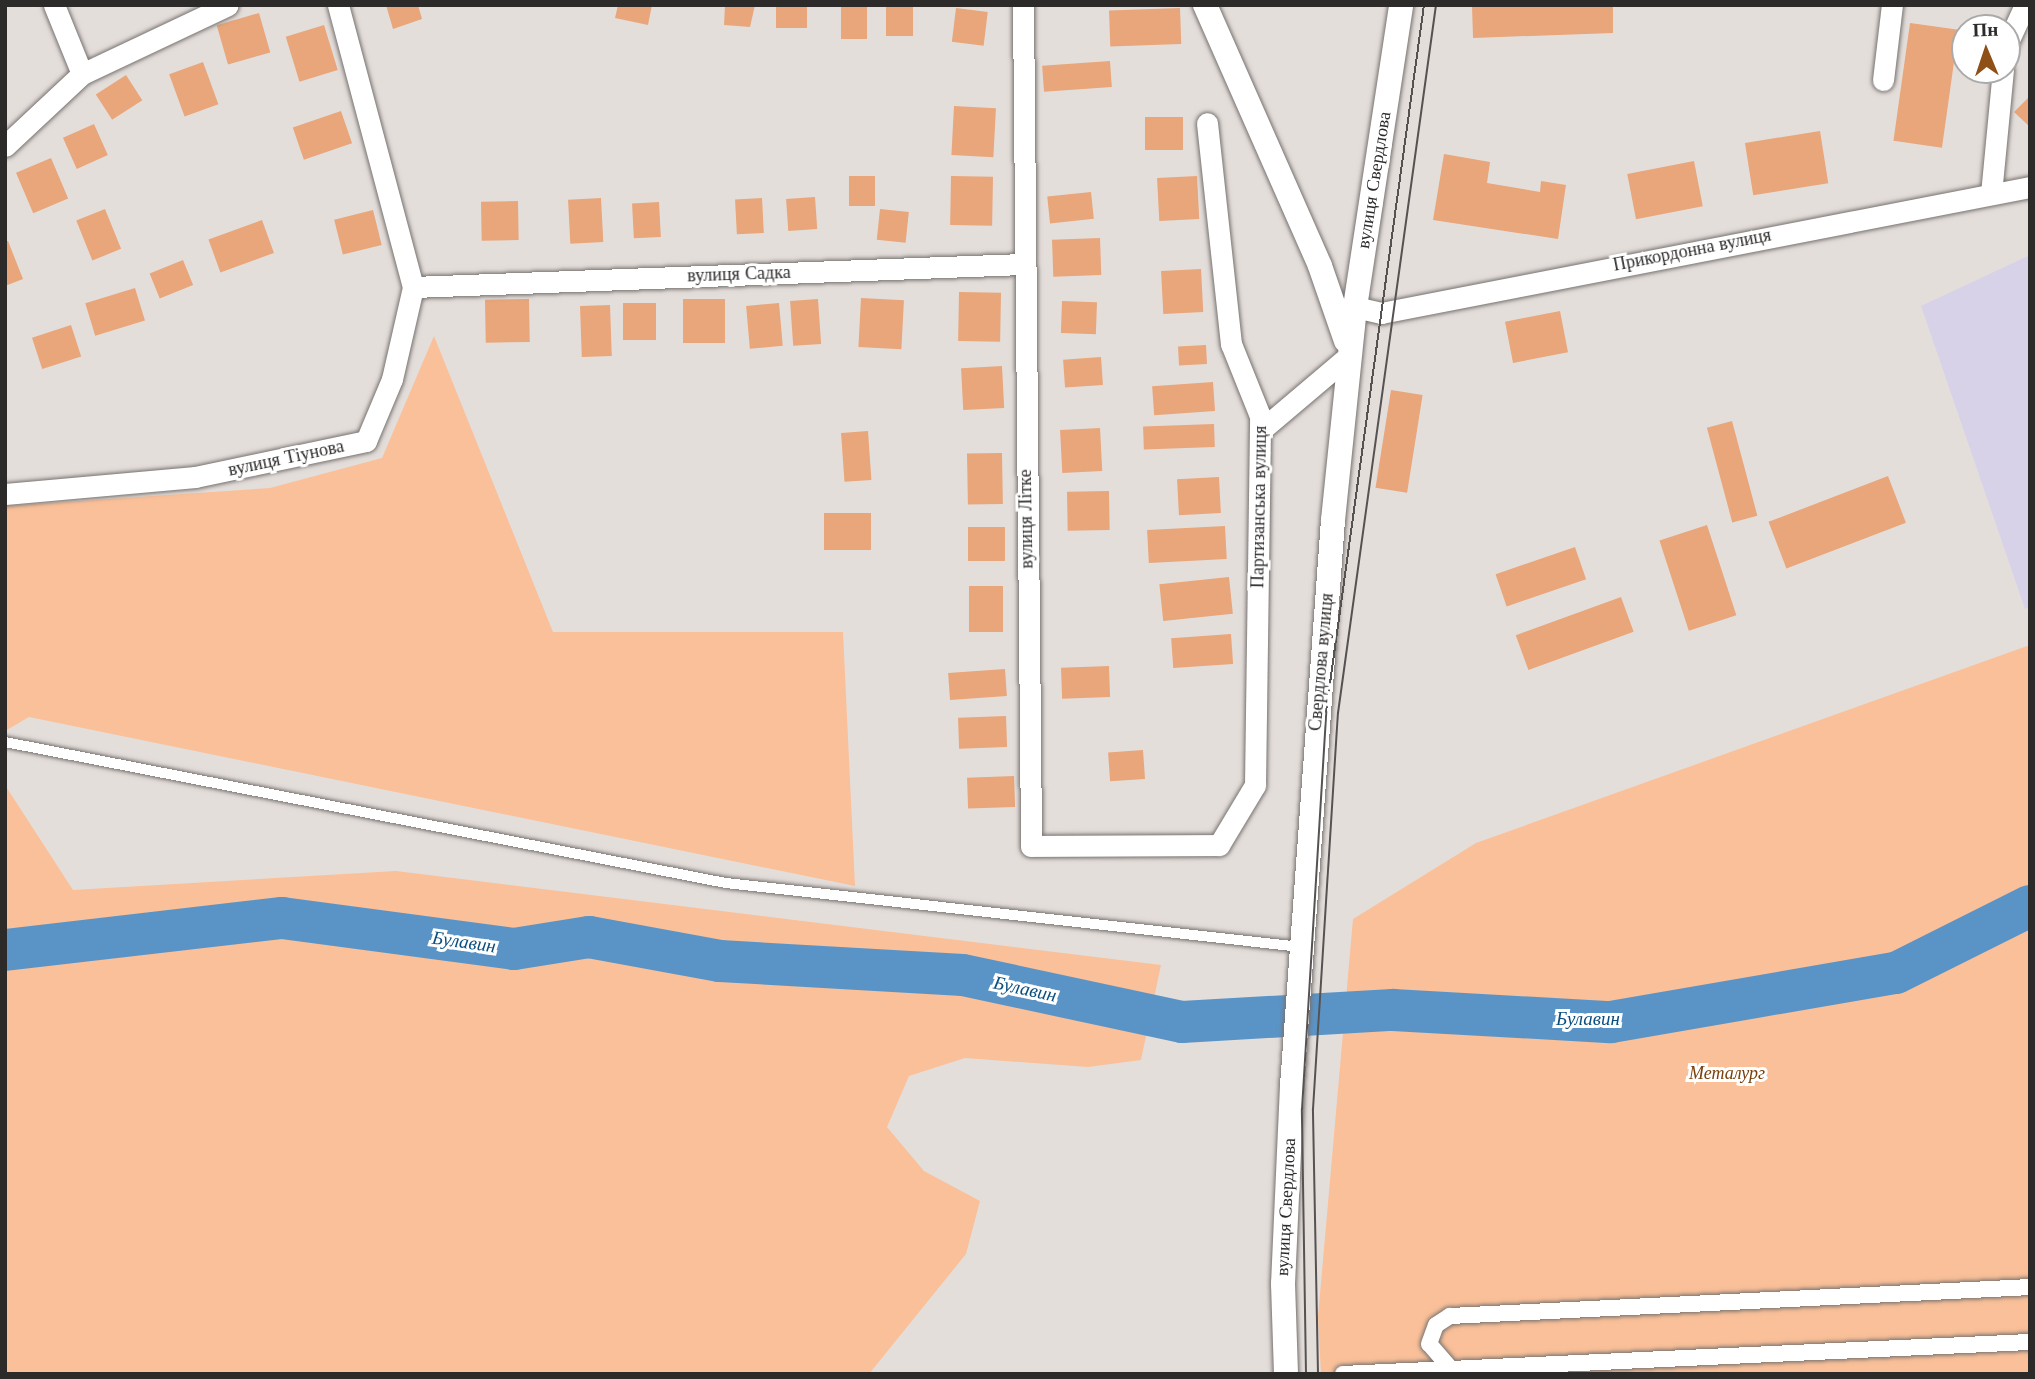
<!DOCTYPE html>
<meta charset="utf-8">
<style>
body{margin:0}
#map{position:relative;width:2035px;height:1379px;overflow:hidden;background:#e4dedb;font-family:"Libre Baskerville",serif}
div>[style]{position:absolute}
.education>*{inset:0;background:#d7d2e7}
.green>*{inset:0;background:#fac099}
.river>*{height:42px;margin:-21px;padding:0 21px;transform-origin:21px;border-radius:21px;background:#5a94c7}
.building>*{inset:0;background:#e8a67a;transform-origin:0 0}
.roads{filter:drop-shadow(0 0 2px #77726f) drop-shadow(0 0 2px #77726f)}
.service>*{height:10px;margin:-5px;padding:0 5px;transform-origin:5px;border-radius:5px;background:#fff}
.pedestrian>*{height:16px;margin:-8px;padding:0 8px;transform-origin:8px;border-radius:8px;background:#fff}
.minor>*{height:21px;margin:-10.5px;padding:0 10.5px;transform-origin:10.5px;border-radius:10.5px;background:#fff}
.tertiary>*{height:24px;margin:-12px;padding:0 12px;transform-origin:12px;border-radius:12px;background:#fff}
.tram>*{height:2px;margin:-1px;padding:0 1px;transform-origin:1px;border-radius:1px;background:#555251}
span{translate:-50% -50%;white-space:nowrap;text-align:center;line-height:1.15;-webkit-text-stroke:6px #fff;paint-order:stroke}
.street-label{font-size:18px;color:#2d2b2a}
.park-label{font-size:18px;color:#7b3f0a;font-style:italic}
.water-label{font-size:19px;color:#0b4f80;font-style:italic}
.frame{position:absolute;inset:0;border:7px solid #2d2b2a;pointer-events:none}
.north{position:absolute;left:1951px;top:14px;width:70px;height:70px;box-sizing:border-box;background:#fff;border:2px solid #abaaaa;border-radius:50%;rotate:358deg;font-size:19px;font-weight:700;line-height:28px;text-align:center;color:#2d2b2a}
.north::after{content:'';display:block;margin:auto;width:24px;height:32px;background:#8f5017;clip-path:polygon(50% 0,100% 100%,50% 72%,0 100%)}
</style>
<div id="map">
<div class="education">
<div style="clip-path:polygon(2030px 255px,2030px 607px,2025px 609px,1921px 306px)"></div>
</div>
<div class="green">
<div style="clip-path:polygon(434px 336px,553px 632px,843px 632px,855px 886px,29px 717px,5px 731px,5px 506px,270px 488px,382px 458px)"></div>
<div style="clip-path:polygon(2030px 645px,2030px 1374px,1321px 1374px,1318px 1317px,1353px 919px,1476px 843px)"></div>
<div style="clip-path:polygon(5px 785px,73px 890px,396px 871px,1161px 965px,1141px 1060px,1088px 1067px,965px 1058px,909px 1076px,887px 1127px,924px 1171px,980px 1201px,966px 1254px,869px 1374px,5px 1374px)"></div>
</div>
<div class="river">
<div style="left:5px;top:950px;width:279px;rotate:-6.6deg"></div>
<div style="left:282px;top:918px;width:234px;rotate:7.6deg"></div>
<div style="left:514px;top:949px;width:76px;rotate:-9.1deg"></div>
<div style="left:589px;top:937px;width:133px;rotate:10.4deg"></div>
<div style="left:720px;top:961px;width:243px;rotate:3.3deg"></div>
<div style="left:963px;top:975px;width:224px;rotate:12.1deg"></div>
<div style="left:1182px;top:1022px;width:211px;rotate:-3.3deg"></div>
<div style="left:1393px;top:1010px;width:218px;rotate:3.2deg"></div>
<div style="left:1611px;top:1022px;width:289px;rotate:-9.8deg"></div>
<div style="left:1896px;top:973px;width:150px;rotate:-26.6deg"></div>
</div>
<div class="building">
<div style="clip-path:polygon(386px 5px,418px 5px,422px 19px,393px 29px)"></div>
<div style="clip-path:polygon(618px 5px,652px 5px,648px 25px,615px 18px)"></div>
<div style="clip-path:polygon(725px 5px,755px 5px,750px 27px,724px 25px)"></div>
<div style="left:776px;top:5px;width:31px;height:23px"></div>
<div style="left:841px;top:5px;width:26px;height:34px"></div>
<div style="left:886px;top:5px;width:27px;height:31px"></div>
<div style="clip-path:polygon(1472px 5px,1613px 5px,1613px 33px,1473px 38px)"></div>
<div style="left:956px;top:8px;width:32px;height:34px;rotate:7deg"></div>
<div style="left:1180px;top:8px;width:36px;height:71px;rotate:88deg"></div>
<div style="left:259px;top:13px;width:41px;height:44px;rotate:74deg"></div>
<div style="left:1910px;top:23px;width:49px;height:119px;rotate:8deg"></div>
<div style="left:324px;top:25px;width:47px;height:40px;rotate:73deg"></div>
<div style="left:1110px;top:61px;width:26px;height:68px;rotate:86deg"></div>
<div style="left:203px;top:62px;width:45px;height:36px;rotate:70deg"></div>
<div style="left:126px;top:75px;width:30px;height:36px;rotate:57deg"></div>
<div style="clip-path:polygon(2030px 96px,2030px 127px,2014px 112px)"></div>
<div style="left:954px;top:106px;width:42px;height:49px;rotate:3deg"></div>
<div style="left:341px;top:111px;width:34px;height:51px;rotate:71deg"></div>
<div style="left:1145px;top:117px;width:38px;height:33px"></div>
<div style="left:94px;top:124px;width:34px;height:34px;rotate:66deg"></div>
<div style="left:1820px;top:131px;width:53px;height:76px;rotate:81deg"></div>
<div style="clip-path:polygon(1444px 154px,1490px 162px,1487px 183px,1540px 192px,1541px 181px,1566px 185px,1558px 239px,1433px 220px)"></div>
<div style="left:51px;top:158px;width:44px;height:38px;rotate:67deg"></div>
<div style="left:1694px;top:161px;width:46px;height:68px;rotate:79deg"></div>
<div style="left:849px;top:176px;width:26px;height:30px"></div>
<div style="left:951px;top:176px;width:42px;height:49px;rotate:1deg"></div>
<div style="left:1197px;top:176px;width:43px;height:40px;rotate:87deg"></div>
<div style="left:1091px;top:192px;width:27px;height:44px;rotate:84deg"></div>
<div style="left:815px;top:197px;width:32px;height:29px;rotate:86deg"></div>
<div style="left:601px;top:198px;width:44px;height:33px;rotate:87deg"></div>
<div style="left:762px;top:198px;width:35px;height:27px;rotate:87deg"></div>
<div style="left:518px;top:201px;width:39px;height:37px;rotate:89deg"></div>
<div style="left:659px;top:202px;width:35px;height:27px;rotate:87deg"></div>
<div style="left:105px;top:209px;width:43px;height:31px;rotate:68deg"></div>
<div style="left:880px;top:209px;width:29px;height:31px;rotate:6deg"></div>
<div style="left:373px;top:210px;width:36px;height:40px;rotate:76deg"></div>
<div style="left:262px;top:220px;width:35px;height:57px;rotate:70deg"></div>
<div style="left:1100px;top:238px;width:37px;height:48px;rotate:88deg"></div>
<div style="clip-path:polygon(8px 241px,23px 279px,5px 286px,5px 242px)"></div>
<div style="left:183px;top:260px;width:27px;height:36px;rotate:68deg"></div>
<div style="left:1201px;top:269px;width:43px;height:40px;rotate:87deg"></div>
<div style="left:135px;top:288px;width:34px;height:52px;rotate:73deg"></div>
<div style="left:959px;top:292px;width:42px;height:49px;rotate:1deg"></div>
<div style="left:861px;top:298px;width:43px;height:49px;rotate:3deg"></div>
<div style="left:529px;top:299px;width:43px;height:44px;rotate:89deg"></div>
<div style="left:683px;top:299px;width:42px;height:44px"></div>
<div style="left:818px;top:299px;width:45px;height:28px;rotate:86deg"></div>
<div style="left:1062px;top:301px;width:35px;height:32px;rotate:2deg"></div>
<div style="left:623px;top:303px;width:33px;height:37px"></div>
<div style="left:779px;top:303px;width:43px;height:33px;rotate:85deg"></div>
<div style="left:610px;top:305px;width:51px;height:30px;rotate:88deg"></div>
<div style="left:1560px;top:311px;width:42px;height:56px;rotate:79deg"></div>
<div style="left:71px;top:325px;width:33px;height:41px;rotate:72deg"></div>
<div style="left:1206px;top:345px;width:19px;height:28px;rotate:87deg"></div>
<div style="left:1101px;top:357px;width:28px;height:38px;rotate:86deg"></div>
<div style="left:1002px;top:366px;width:42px;height:41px;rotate:87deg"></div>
<div style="left:1213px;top:382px;width:29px;height:61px;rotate:86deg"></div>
<div style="left:1391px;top:390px;width:32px;height:99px;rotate:9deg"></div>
<div style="left:1732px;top:421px;width:98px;height:26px;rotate:75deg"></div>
<div style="left:1214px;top:424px;width:23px;height:71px;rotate:88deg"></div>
<div style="left:1100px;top:428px;width:43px;height:40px;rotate:87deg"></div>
<div style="left:868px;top:431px;width:49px;height:27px;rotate:86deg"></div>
<div style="left:1002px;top:453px;width:51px;height:35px;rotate:89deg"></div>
<div style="left:1888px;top:476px;width:50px;height:128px;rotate:69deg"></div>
<div style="left:1219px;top:477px;width:36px;height:42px;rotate:87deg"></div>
<div style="left:1109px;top:491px;width:39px;height:42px;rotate:89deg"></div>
<div style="left:824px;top:513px;width:47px;height:37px"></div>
<div style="left:1707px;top:525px;width:95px;height:50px;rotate:72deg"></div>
<div style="left:1225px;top:526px;width:33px;height:78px;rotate:87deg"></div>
<div style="left:1005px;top:527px;width:34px;height:37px;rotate:90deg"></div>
<div style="left:1575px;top:547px;width:34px;height:84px;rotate:71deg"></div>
<div style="left:1229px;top:577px;width:37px;height:70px;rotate:84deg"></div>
<div style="left:969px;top:586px;width:34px;height:46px"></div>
<div style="left:1621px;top:597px;width:37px;height:112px;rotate:70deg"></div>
<div style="left:1231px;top:634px;width:30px;height:60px;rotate:86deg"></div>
<div style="left:1109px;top:666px;width:31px;height:48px;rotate:88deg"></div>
<div style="left:1005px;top:669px;width:27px;height:57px;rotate:86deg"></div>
<div style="left:1006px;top:716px;width:31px;height:48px;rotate:88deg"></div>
<div style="left:1143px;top:750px;width:29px;height:35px;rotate:86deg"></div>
<div style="left:1014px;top:776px;width:31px;height:47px;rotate:88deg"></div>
</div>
<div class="roads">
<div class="service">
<div style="left:5px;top:742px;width:735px;rotate:11.07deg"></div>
<div style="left:726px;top:883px;width:579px;rotate:6.35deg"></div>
</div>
<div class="pedestrian">
<div style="left:1451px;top:1369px;width:33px;rotate:-131deg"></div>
<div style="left:1429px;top:1344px;width:20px;rotate:-70deg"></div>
<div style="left:1436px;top:1325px;width:17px;rotate:-33deg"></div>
<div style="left:1450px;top:1316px;width:581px;rotate:-2.86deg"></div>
<div style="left:1343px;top:1374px;width:688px;rotate:-2.67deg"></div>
</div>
<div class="minor">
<div style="left:54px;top:5px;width:74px;rotate:67.9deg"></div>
<div style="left:1023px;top:5px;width:841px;rotate:89.45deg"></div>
<div style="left:1031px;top:846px;width:188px;rotate:-0.3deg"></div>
<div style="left:1219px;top:845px;width:70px;rotate:-59deg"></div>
<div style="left:1255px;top:785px;width:369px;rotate:-89.2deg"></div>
<div style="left:1260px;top:416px;width:78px;rotate:-111.9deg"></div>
<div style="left:1231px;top:344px;width:222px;rotate:-96.2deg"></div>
<div style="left:2007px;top:44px;width:43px;rotate:-65.2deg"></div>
<div style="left:1883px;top:80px;width:76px;rotate:-83.2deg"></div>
<div style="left:5px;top:146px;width:105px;rotate:-43.1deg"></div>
<div style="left:82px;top:74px;width:161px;rotate:-25.3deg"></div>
<div style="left:1991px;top:194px;width:125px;rotate:-84.5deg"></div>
<div style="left:413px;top:287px;width:610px;rotate:-2.16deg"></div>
<div style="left:1355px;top:307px;width:27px;rotate:13deg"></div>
<div style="left:1381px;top:313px;width:661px;rotate:-10.99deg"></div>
<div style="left:1260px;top:431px;width:118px;rotate:-40.2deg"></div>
<div style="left:5px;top:494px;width:191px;rotate:-5.1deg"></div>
<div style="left:195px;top:477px;width:175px;rotate:-11.9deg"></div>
<div style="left:366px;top:441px;width:67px;rotate:-67.2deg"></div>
<div style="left:392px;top:379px;width:94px;rotate:-77.1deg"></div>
<div style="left:413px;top:287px;width:292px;rotate:-104.9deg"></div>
</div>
<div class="tertiary">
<div style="left:1205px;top:5px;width:285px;rotate:66.2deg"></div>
<div style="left:1320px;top:266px;width:79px;rotate:70.9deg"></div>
<div style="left:1286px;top:1374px;width:90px;rotate:-91.9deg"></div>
<div style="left:1283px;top:1284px;width:198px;rotate:-87.4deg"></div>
<div style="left:1292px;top:1086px;width:567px;rotate:-85.86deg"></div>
<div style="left:1333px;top:520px;width:214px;rotate:-84.1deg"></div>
<div style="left:1355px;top:307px;width:305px;rotate:-81.3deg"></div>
</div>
</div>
<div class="tram">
<div style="left:1306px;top:1374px;width:265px;rotate:-90.9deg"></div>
<div style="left:1302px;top:1109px;width:398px;rotate:-86.5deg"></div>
<div style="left:1326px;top:712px;width:714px;rotate:-82.11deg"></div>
<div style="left:1318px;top:1374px;width:265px;rotate:-91.1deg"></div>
<div style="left:1313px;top:1109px;width:397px;rotate:-86.4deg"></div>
<div style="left:1338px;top:713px;width:715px;rotate:-82.12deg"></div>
</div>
<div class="street-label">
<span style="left:1374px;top:180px;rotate:-81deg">вулиця Свердлова</span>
<span style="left:1692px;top:250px;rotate:-11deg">Прикордонна вулиця</span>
<span style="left:739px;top:274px;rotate:-2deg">вулиця Садка</span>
<span style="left:286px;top:458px;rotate:-12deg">вулиця Тіунова</span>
<span style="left:1259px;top:507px;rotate:-89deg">Партизанська вулиця</span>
<span style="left:1026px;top:519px;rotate:-91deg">вулиця Літке</span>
<span style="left:1321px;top:662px;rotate:-85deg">Свердлова вулиця</span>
<span style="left:1286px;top:1207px;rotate:-87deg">вулиця Свердлова</span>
</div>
<div class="park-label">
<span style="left:1727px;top:1073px">Металург</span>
</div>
<div class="water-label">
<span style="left:464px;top:942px;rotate:8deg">Булавин</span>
<span style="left:1025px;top:989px;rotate:12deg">Булавин</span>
<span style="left:1588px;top:1019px">Булавин</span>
</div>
<div class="frame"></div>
<div class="north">Пн</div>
</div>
